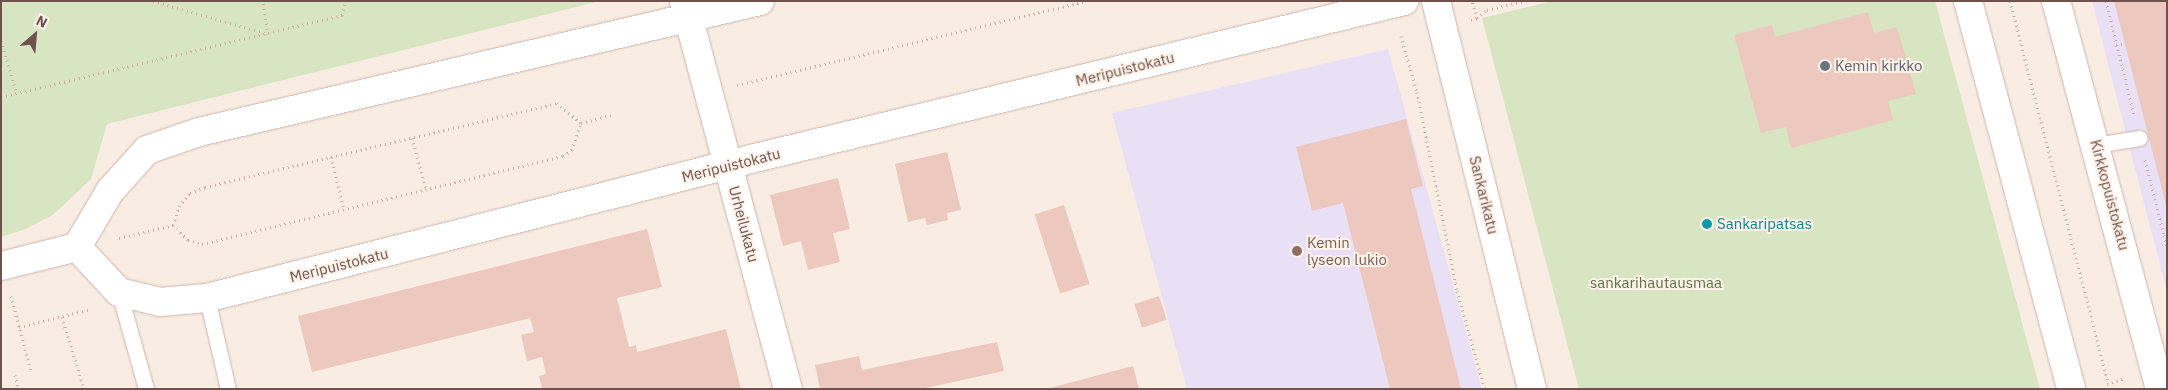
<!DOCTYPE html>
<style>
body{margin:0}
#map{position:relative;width:2168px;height:390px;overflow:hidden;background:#f9ede3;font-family:"IBM Plex Sans",sans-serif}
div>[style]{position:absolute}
.education>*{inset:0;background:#eae0f6}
.green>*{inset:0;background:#d7e5c3}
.building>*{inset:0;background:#ecc8be;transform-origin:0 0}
.path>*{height:3px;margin-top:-1.5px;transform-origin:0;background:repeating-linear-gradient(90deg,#d0aca1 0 1px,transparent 0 5px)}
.roads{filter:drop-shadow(0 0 1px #ccb6ae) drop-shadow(0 0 1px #ccb6ae)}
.lane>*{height:15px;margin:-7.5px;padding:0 7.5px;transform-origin:7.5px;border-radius:7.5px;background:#fff}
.street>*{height:28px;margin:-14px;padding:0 14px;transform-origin:14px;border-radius:14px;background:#fff}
.dots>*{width:14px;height:14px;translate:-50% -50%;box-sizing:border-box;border:2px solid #fdf2e9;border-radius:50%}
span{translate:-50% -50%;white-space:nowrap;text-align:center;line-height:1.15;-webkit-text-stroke:4px #fdf2e9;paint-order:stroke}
.worship-label{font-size:15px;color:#5b616d}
.left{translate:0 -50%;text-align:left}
.street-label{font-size:15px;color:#6f524c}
.culture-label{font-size:15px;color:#0d838f}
.education-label{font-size:15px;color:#785e54}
.park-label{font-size:15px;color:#5b7445}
.frame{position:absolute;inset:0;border:2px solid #6f524c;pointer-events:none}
.north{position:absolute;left:10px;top:10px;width:50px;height:50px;-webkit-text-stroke:4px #fdf2e9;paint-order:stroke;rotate:27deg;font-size:14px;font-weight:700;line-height:20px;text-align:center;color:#6f524c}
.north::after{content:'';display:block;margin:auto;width:18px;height:22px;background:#6f524c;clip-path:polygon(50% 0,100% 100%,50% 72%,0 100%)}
</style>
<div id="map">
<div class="education">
<div style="clip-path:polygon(2092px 1px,2167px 1px,2167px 292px,2128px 141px)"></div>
<div style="clip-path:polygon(1388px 49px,1482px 389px,1187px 389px,1112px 113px)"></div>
</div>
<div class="green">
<div style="clip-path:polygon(1px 1px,600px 1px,107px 124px,91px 179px,54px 214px,26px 229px,1px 237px)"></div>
<div style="clip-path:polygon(1553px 1px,1935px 1px,2040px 389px,1579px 389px,1482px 18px)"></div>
</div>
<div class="building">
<div style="clip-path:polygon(2114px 1px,2167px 1px,2167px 205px,2166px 205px)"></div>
<div style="clip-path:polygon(1868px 12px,1874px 33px,1897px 27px,1916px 94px,1888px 101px,1893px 120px,1791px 148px,1786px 127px,1761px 133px,1734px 35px,1772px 25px,1775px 37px)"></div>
<div style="clip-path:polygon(1406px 119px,1423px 186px,1411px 189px,1461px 389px,1390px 389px,1343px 203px,1312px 211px,1296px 147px)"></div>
<div style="clip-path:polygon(947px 152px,961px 210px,947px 213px,948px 220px,927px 225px,925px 218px,908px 222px,895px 164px)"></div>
<div style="clip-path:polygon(838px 178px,850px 229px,833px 233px,840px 262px,808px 270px,801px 241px,783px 246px,770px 195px)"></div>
<div style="left:1064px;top:205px;width:83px;height:31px;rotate:72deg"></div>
<div style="clip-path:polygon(647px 229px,662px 287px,617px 298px,629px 347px,636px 345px,637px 352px,726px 329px,741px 389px,542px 389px,539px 376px,546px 374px,542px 357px,527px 361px,521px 335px,534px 332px,530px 318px,312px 372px,298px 316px)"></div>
<div style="left:1159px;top:296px;width:25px;height:26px;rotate:72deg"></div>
<div style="clip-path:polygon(997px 342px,1004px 371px,921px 389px,820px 389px,815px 365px,859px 356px,862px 370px)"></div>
<div style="clip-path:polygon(1133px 366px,1139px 389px,1050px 389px,1050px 388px)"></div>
</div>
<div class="path">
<div style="left:153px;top:1px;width:120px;rotate:16deg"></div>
<div style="left:268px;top:34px;width:33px;rotate:-99deg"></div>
<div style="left:2010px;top:1px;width:394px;rotate:75.6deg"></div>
<div style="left:2106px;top:1px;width:117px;rotate:76.2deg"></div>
<div style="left:1477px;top:18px;width:13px;rotate:-39deg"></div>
<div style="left:1487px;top:10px;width:37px;rotate:-14deg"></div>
<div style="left:1471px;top:20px;width:6px;rotate:-18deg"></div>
<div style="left:1477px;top:18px;width:18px;rotate:-106deg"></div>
<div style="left:1401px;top:36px;width:58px;rotate:74.1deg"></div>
<div style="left:1417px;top:92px;width:203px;rotate:78.6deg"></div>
<div style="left:1457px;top:291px;width:102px;rotate:74.1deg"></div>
<div style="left:1px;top:41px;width:55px;rotate:73.2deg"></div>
<div style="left:2116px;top:45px;width:9px;rotate:-13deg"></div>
<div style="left:737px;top:85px;width:359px;rotate:-13.5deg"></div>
<div style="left:1px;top:97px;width:351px;rotate:-13.5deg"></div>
<div style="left:342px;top:15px;width:15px;rotate:-74deg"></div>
<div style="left:412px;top:138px;width:53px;rotate:74.6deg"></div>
<div style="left:331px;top:157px;width:55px;rotate:76.2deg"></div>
<div style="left:2145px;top:160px;width:77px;rotate:75.8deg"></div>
<div style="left:173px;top:225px;width:20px;rotate:-72deg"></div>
<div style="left:179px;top:206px;width:17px;rotate:-50deg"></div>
<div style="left:190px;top:193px;width:16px;rotate:-22deg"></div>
<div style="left:205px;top:187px;width:362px;rotate:-13.4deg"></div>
<div style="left:557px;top:103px;width:31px;rotate:40deg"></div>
<div style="left:581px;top:123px;width:31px;rotate:-15deg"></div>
<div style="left:2167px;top:234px;width:3px;rotate:162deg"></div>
<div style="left:2164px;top:235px;width:12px;rotate:76deg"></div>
<div style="left:119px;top:238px;width:56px;rotate:-13.5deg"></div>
<div style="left:173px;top:225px;width:21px;rotate:45deg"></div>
<div style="left:188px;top:240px;width:15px;rotate:16deg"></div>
<div style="left:202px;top:244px;width:372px;rotate:-13.7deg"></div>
<div style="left:563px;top:156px;width:11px;rotate:-34deg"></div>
<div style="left:572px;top:150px;width:28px;rotate:-72deg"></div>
<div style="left:11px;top:296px;width:78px;rotate:75.1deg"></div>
<div style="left:62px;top:317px;width:75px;rotate:73deg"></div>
<div style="left:19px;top:327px;width:74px;rotate:-14deg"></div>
<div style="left:15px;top:375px;width:14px;rotate:78deg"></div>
<div style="left:2107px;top:384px;width:19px;rotate:-18deg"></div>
</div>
<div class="roads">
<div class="lane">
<div style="left:2096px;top:145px;width:44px;rotate:-9.2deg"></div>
<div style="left:119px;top:292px;width:101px;rotate:74.4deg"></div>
<div style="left:207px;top:298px;width:93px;rotate:77deg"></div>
</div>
<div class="street">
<div style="left:684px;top:1px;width:402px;rotate:75deg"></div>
<div style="left:1436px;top:1px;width:400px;rotate:76.1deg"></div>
<div style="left:1968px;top:1px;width:401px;rotate:75.1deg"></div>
<div style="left:2056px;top:1px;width:402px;rotate:75deg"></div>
<div style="left:77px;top:247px;width:62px;rotate:47deg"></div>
<div style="left:119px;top:292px;width:42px;rotate:13.7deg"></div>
<div style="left:160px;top:302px;width:47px;rotate:-4.9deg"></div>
<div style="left:207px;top:298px;width:561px;rotate:-14.33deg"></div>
<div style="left:751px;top:159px;width:672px;rotate:-13.6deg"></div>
<div style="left:1px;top:266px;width:78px;rotate:-14deg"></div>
<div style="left:77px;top:247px;width:65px;rotate:-59.5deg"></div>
<div style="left:110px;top:191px;width:55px;rotate:-47.9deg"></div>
<div style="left:147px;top:150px;width:55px;rotate:-19.1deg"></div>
<div style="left:199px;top:132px;width:576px;rotate:-13.14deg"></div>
</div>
</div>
<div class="dots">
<div style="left:1825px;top:66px;background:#6b7280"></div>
<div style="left:1707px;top:224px;background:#0f9aa8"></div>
<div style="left:1297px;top:251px;background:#8d6e63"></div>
</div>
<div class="worship-label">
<span class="left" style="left:1835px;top:66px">Kemin kirkko</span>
</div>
<div class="street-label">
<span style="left:1125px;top:69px;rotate:-14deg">Meripuistokatu</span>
<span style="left:731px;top:165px;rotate:-14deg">Meripuistokatu</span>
<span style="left:1484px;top:195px;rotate:76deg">Sankarikatu</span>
<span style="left:2110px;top:195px;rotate:75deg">Kirkkopuistokatu</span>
<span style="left:744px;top:224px;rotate:75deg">Urheilukatu</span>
<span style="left:339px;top:265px;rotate:-14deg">Meripuistokatu</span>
</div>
<div class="culture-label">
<span class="left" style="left:1717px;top:224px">Sankaripatsas</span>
</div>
<div class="education-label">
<span class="left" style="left:1307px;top:251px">Kemin<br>lyseon lukio</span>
</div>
<div class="park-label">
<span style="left:1656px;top:283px">sankarihautausmaa</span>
</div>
<div class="frame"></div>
<div class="north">N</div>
</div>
